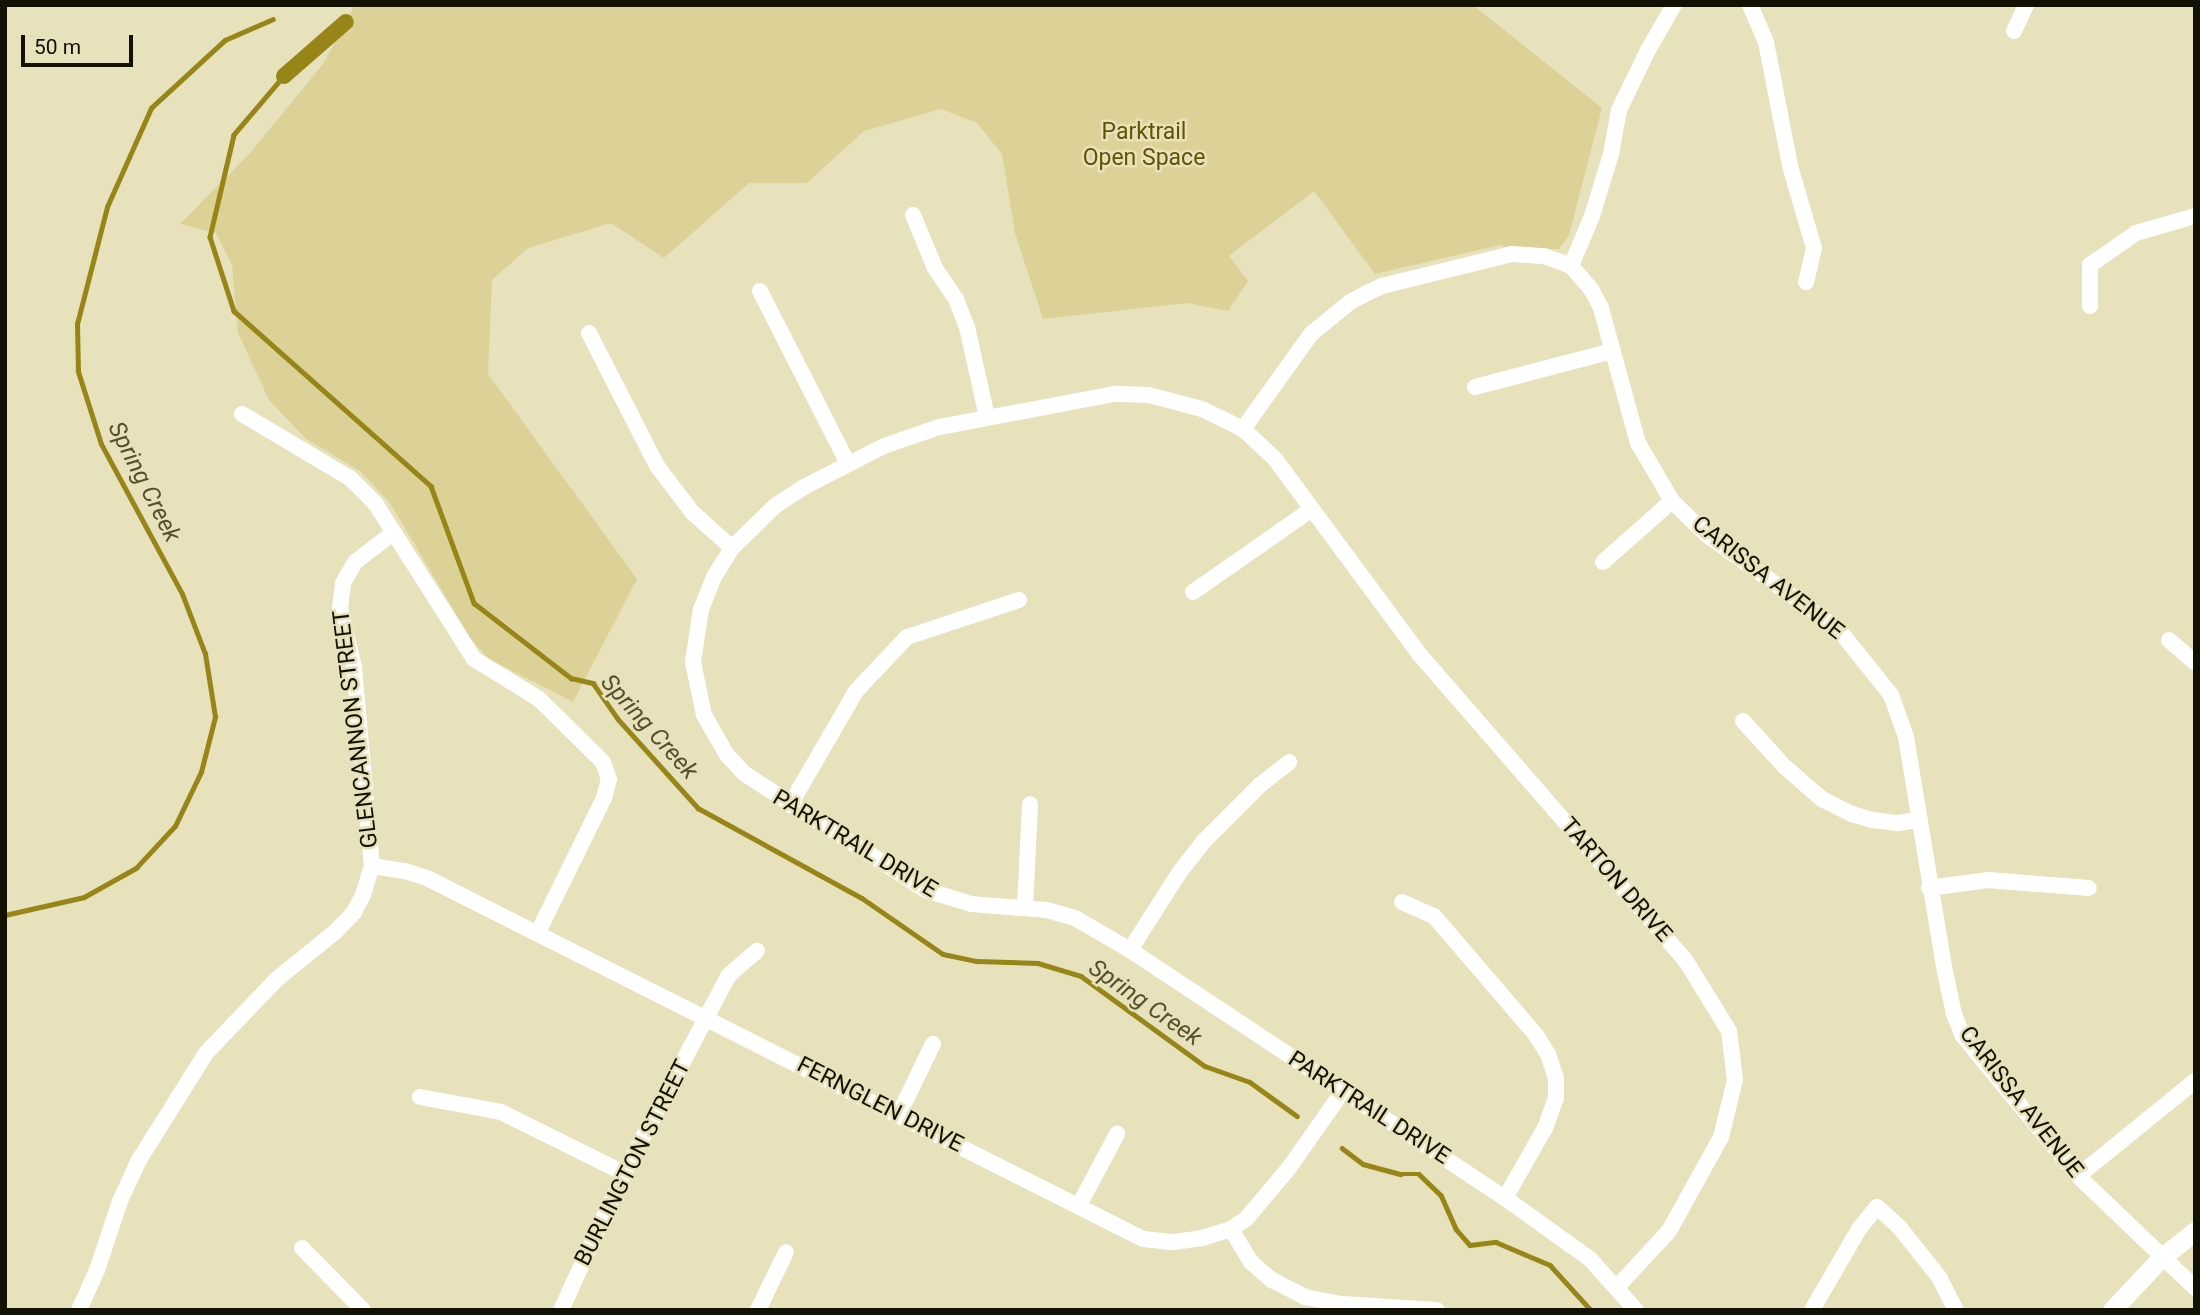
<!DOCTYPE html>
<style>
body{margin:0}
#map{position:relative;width:2200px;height:1315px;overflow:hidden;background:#e7e1bc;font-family:Roboto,sans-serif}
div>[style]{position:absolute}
.green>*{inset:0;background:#dcd298}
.stream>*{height:4.5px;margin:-2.25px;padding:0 2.25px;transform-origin:2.25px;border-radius:2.25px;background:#978617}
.canal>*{height:16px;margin:-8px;padding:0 8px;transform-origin:8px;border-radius:8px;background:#978617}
.minor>*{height:16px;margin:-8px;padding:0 8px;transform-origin:8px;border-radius:8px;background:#fff}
.tertiary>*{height:19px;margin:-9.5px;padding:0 9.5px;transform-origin:9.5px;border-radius:9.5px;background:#fff}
span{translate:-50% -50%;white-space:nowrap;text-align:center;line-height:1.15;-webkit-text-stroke:5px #e7e1bc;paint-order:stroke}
.park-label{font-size:23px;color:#605402}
.street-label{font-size:23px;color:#131004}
.water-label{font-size:24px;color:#574f26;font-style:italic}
.frame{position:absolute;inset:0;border:7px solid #131004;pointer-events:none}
.scale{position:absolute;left:21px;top:35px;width:112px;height:32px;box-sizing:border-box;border:4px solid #131004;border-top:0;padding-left:9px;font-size:21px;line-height:24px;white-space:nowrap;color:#131004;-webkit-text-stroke:5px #e7e1bc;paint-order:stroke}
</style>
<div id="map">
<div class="green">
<div style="clip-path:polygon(355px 5px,1473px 5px,1602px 108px,1569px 235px,1559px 249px,1509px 249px,1500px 245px,1375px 274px,1314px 191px,1229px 256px,1248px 281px,1228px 311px,1187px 303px,1043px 319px,1015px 233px,1002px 154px,977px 123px,941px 109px,864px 131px,807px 183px,749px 183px,664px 258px,611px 223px,528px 248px,492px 280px,488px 374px,637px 579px,573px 702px,489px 659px,471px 639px,390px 503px,360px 471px,306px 439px,269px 400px,238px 333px,232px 265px,216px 233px,180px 224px,251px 152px,323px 64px)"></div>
</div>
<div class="stream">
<div style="left:284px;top:76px;width:77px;rotate:130.3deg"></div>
<div style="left:234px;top:135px;width:105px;rotate:103.2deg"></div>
<div style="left:210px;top:237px;width:78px;rotate:72deg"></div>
<div style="left:234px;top:311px;width:264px;rotate:41.6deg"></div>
<div style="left:431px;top:486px;width:125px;rotate:69.8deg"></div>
<div style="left:474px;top:603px;width:123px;rotate:37.7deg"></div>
<div style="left:571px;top:678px;width:23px;rotate:13deg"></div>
<div style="left:593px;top:683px;width:44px;rotate:55.2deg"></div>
<div style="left:618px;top:719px;width:120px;rotate:48deg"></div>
<div style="left:698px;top:808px;width:187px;rotate:28.8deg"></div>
<div style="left:862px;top:898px;width:98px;rotate:34.7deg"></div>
<div style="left:943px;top:954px;width:34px;rotate:12deg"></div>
<div style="left:976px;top:961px;width:62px;rotate:1.8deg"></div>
<div style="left:1038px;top:963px;width:45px;rotate:16.8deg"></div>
<div style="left:1081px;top:976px;width:153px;rotate:36deg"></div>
<div style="left:1205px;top:1066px;width:48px;rotate:19.6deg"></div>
<div style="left:1250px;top:1082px;width:58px;rotate:35.9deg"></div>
<div style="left:5px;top:915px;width:81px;rotate:-12.8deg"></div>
<div style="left:84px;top:897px;width:60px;rotate:-29.1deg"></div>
<div style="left:136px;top:868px;width:57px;rotate:-47.1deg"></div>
<div style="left:175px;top:826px;width:60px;rotate:-64.3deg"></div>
<div style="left:201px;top:772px;width:57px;rotate:-75.7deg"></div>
<div style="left:215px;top:717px;width:64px;rotate:-99deg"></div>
<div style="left:205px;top:654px;width:64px;rotate:-111deg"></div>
<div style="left:182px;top:594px;width:170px;rotate:-118.4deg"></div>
<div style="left:101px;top:444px;width:76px;rotate:-107.7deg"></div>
<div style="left:78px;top:372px;width:48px;rotate:-91.2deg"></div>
<div style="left:77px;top:324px;width:121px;rotate:-75.6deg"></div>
<div style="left:107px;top:207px;width:108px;rotate:-66deg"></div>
<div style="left:151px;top:108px;width:100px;rotate:-42.6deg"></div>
<div style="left:225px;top:40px;width:52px;rotate:-23.6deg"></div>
<div style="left:1342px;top:1148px;width:26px;rotate:37deg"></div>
<div style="left:1363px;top:1164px;width:39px;rotate:15deg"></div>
<div style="left:1401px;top:1174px;width:18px"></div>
<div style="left:1419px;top:1174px;width:30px;rotate:44deg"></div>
<div style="left:1441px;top:1195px;width:37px;rotate:66deg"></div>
<div style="left:1456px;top:1229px;width:21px;rotate:49deg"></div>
<div style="left:1470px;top:1245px;width:26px;rotate:-7deg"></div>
<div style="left:1496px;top:1242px;width:59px;rotate:23.1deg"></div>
<div style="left:1550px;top:1265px;width:61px;rotate:47.7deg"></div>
</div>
<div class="canal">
<div style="left:284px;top:76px;width:82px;rotate:-41.1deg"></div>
</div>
<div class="minor">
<div style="left:1750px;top:5px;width:40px;rotate:66.6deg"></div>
<div style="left:1766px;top:42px;width:126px;rotate:79deg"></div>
<div style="left:1790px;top:166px;width:85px;rotate:73.7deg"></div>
<div style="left:1814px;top:248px;width:35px;rotate:103deg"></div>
<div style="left:2014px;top:31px;width:29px;rotate:-65deg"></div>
<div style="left:913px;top:215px;width:57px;rotate:67.5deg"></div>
<div style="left:935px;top:268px;width:37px;rotate:56deg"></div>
<div style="left:956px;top:299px;width:30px;rotate:69deg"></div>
<div style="left:967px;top:327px;width:92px;rotate:77.5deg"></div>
<div style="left:1571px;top:266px;width:54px;rotate:-67.2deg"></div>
<div style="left:1592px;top:216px;width:65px;rotate:-73deg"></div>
<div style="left:1611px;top:154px;width:45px;rotate:-79.7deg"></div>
<div style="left:1619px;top:110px;width:67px;rotate:-64.2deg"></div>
<div style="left:1648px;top:50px;width:52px;rotate:-60deg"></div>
<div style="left:760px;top:291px;width:192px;rotate:63deg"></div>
<div style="left:2090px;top:306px;width:41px;rotate:-90deg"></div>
<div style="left:2090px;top:265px;width:56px;rotate:-34.8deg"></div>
<div style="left:2136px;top:233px;width:61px;rotate:-16.1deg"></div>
<div style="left:589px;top:333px;width:149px;rotate:62.9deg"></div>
<div style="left:657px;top:466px;width:58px;rotate:52.7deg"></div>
<div style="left:692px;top:512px;width:54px;rotate:42deg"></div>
<div style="left:1475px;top:387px;width:142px;rotate:-14.7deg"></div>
<div style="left:242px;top:414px;width:126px;rotate:30.7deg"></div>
<div style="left:350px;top:478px;width:35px;rotate:45deg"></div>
<div style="left:375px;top:503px;width:185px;rotate:57.6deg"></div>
<div style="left:474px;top:659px;width:76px;rotate:31.6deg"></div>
<div style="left:539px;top:699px;width:90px;rotate:44.5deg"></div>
<div style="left:603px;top:762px;width:18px;rotate:71deg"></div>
<div style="left:609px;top:779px;width:20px;rotate:105deg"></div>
<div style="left:604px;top:798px;width:149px;rotate:116.2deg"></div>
<div style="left:1243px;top:429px;width:117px;rotate:-54.4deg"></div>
<div style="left:1311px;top:334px;width:50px;rotate:-39.4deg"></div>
<div style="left:1350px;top:302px;width:19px;rotate:-28deg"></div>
<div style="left:1367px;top:293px;width:17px;rotate:-25deg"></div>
<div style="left:1382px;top:286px;width:134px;rotate:-13.8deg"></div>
<div style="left:1512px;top:254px;width:32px;rotate:4deg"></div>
<div style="left:1544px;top:256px;width:29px;rotate:20deg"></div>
<div style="left:1571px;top:266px;width:30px;rotate:49deg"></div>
<div style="left:1591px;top:289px;width:21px;rotate:62deg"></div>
<div style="left:1601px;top:308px;width:140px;rotate:74.7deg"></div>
<div style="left:1638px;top:443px;width:67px;rotate:59.6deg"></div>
<div style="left:1672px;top:501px;width:49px;rotate:44.2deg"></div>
<div style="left:1707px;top:535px;width:163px;rotate:35.7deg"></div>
<div style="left:1839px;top:630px;width:83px;rotate:51.3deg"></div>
<div style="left:1891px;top:695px;width:45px;rotate:70.3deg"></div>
<div style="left:1906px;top:737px;width:233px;rotate:80.6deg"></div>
<div style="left:1944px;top:967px;width:48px;rotate:78deg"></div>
<div style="left:1954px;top:1014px;width:24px;rotate:68deg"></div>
<div style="left:1963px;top:1036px;width:181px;rotate:50.6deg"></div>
<div style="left:2078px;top:1176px;width:162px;rotate:43.7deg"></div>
<div style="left:1603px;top:562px;width:92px;rotate:-41.5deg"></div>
<div style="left:1193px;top:592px;width:145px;rotate:-34.9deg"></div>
<div style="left:2169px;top:640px;width:35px;rotate:41deg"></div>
<div style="left:1743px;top:721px;width:62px;rotate:47.6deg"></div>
<div style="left:1785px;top:767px;width:49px;rotate:40.9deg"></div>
<div style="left:1822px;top:799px;width:34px;rotate:27deg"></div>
<div style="left:1852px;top:814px;width:21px;rotate:17deg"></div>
<div style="left:1872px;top:820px;width:26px;rotate:7deg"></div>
<div style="left:1898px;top:823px;width:20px;rotate:-9deg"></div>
<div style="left:790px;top:805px;width:132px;rotate:-59.9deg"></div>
<div style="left:856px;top:691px;width:74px;rotate:-46.6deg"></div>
<div style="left:907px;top:637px;width:118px;rotate:-18.3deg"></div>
<div style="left:372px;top:866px;width:33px;rotate:9deg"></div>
<div style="left:405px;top:871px;width:25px;rotate:18deg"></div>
<div style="left:429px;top:879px;width:800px;rotate:26.76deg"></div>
<div style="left:1143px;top:1239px;width:31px;rotate:6deg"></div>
<div style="left:1174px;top:1242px;width:28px;rotate:-8deg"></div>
<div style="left:1202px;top:1238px;width:30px;rotate:-17deg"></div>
<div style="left:1231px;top:1229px;width:18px;rotate:-34deg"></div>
<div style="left:1246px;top:1219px;width:67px;rotate:-49.9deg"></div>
<div style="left:1289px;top:1168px;width:94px;rotate:-55deg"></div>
<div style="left:1929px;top:888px;width:60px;rotate:-7.7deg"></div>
<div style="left:1988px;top:880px;width:101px;rotate:4.5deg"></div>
<div style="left:1402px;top:902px;width:35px;rotate:24deg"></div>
<div style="left:1434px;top:916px;width:157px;rotate:49.4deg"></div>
<div style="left:1536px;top:1035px;width:22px;rotate:58deg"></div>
<div style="left:1548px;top:1054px;width:25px;rotate:72deg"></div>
<div style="left:1556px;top:1078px;width:20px;rotate:90deg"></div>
<div style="left:1556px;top:1098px;width:32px;rotate:110deg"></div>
<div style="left:1545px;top:1128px;width:81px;rotate:119.7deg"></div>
<div style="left:1025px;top:907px;width:103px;rotate:-87.2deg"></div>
<div style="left:1130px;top:950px;width:91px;rotate:-57.5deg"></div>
<div style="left:1179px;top:873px;width:39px;rotate:-52deg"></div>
<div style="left:1203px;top:842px;width:81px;rotate:-45deg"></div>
<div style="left:1260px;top:785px;width:37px;rotate:-38deg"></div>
<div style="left:420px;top:1097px;width:82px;rotate:10.5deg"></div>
<div style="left:501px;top:1112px;width:137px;rotate:26.4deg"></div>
<div style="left:899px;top:1114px;width:78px;rotate:-64.1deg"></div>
<div style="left:2078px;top:1176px;width:151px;rotate:-39.1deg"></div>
<div style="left:1079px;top:1205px;width:81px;rotate:-61.8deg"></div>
<div style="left:1231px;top:1229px;width:39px;rotate:59deg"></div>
<div style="left:1251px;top:1262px;width:28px;rotate:41deg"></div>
<div style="left:1272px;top:1280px;width:37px;rotate:27deg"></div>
<div style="left:1305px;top:1297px;width:38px;rotate:11deg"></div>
<div style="left:1342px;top:1304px;width:95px;rotate:3.6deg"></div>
<div style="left:302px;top:1248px;width:87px;rotate:45.5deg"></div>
<div style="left:1618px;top:1286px;width:75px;rotate:-47.2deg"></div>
<div style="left:1669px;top:1231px;width:107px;rotate:-61deg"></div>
<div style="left:1721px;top:1137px;width:59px;rotate:-76.2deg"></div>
<div style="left:1735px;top:1080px;width:49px;rotate:-97deg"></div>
<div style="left:1729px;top:1031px;width:82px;rotate:-121.6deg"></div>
<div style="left:1686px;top:961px;width:405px;rotate:-131deg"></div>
<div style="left:1420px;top:655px;width:244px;rotate:-126.5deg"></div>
<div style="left:1275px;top:459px;width:44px;rotate:-136.8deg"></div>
<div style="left:1243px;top:429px;width:46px;rotate:-154deg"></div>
<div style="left:1202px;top:409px;width:55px;rotate:-165.2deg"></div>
<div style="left:1149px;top:395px;width:35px;rotate:-178deg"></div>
<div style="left:1114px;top:394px;width:178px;rotate:169.3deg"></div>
<div style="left:939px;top:427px;width:58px;rotate:160.9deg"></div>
<div style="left:884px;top:446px;width:90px;rotate:152.9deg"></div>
<div style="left:804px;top:487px;width:33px;rotate:147deg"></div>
<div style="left:776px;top:505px;width:62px;rotate:135.7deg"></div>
<div style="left:732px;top:548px;width:34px;rotate:122deg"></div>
<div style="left:714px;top:577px;width:35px;rotate:112deg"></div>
<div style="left:701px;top:609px;width:54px;rotate:98.6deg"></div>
<div style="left:693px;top:662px;width:54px;rotate:78.3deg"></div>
<div style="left:704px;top:715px;width:46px;rotate:60.1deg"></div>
<div style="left:727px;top:755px;width:26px;rotate:47deg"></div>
<div style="left:745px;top:774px;width:215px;rotate:32.7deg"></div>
<div style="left:926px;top:890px;width:47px;rotate:17.3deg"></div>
<div style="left:971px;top:904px;width:76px;rotate:4.5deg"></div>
<div style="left:1047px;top:910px;width:29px;rotate:16deg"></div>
<div style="left:1075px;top:918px;width:64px;rotate:30.2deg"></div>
<div style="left:1130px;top:950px;width:450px;rotate:33.5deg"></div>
<div style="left:1505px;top:1198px;width:105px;rotate:35.7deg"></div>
<div style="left:1590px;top:1259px;width:69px;rotate:48deg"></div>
<div style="left:79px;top:1310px;width:44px;rotate:-65.8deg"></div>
<div style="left:97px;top:1270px;width:73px;rotate:-71.6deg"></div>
<div style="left:120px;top:1201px;width:45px;rotate:-65.1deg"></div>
<div style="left:139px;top:1160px;width:126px;rotate:-57.9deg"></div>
<div style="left:206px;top:1053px;width:103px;rotate:-46.2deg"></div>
<div style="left:277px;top:979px;width:75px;rotate:-39deg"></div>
<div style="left:335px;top:932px;width:28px;rotate:-46deg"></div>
<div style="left:354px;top:912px;width:19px;rotate:-62deg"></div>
<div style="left:363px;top:895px;width:30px;rotate:-73deg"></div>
<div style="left:372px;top:866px;width:200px;rotate:-95.2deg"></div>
<div style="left:354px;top:667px;width:61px;rotate:-103.3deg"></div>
<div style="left:340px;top:608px;width:25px;rotate:-83deg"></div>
<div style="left:343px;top:583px;width:24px;rotate:-60deg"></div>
<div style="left:355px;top:562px;width:48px;rotate:-37.3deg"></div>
<div style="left:561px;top:1310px;width:151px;rotate:-65.3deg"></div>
<div style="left:624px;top:1173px;width:224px;rotate:-62.1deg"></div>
<div style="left:729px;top:975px;width:37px;rotate:-41deg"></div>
<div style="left:758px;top:1310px;width:64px;rotate:-64.2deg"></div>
<div style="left:1812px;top:1310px;width:94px;rotate:-59.9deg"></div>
<div style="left:1859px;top:1229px;width:28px;rotate:-51deg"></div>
<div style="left:1877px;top:1207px;width:31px;rotate:42deg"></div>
<div style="left:1900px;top:1228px;width:63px;rotate:51.5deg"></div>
<div style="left:1939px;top:1277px;width:37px;rotate:63deg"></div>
</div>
<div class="tertiary">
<div style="left:2112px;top:1310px;width:71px;rotate:-46.7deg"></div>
<div style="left:2161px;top:1258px;width:43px;rotate:-38.5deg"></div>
</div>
<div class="park-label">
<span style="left:1144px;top:145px">Parktrail<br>Open Space</span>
</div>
<div class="street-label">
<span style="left:1768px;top:578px;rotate:38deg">CARISSA AVENUE</span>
<span style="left:356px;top:729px;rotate:-97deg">GLENCANNON STREET</span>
<span style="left:855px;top:844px;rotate:31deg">PARKTRAIL DRIVE</span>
<span style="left:1616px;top:880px;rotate:49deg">TARTON DRIVE</span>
<span style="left:2021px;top:1102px;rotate:52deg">CARISSA AVENUE</span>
<span style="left:880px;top:1105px;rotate:27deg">FERNGLEN DRIVE</span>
<span style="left:1369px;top:1108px;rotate:33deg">PARKTRAIL DRIVE</span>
<span style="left:633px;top:1163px;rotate:-63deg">BURLINGTON STREET</span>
</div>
<div class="water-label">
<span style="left:144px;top:482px;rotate:63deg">Spring Creek</span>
<span style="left:649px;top:727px;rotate:48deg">Spring Creek</span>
<span style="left:1145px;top:1003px;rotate:35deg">Spring Creek</span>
</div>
<div class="frame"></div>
<div class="scale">50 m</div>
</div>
